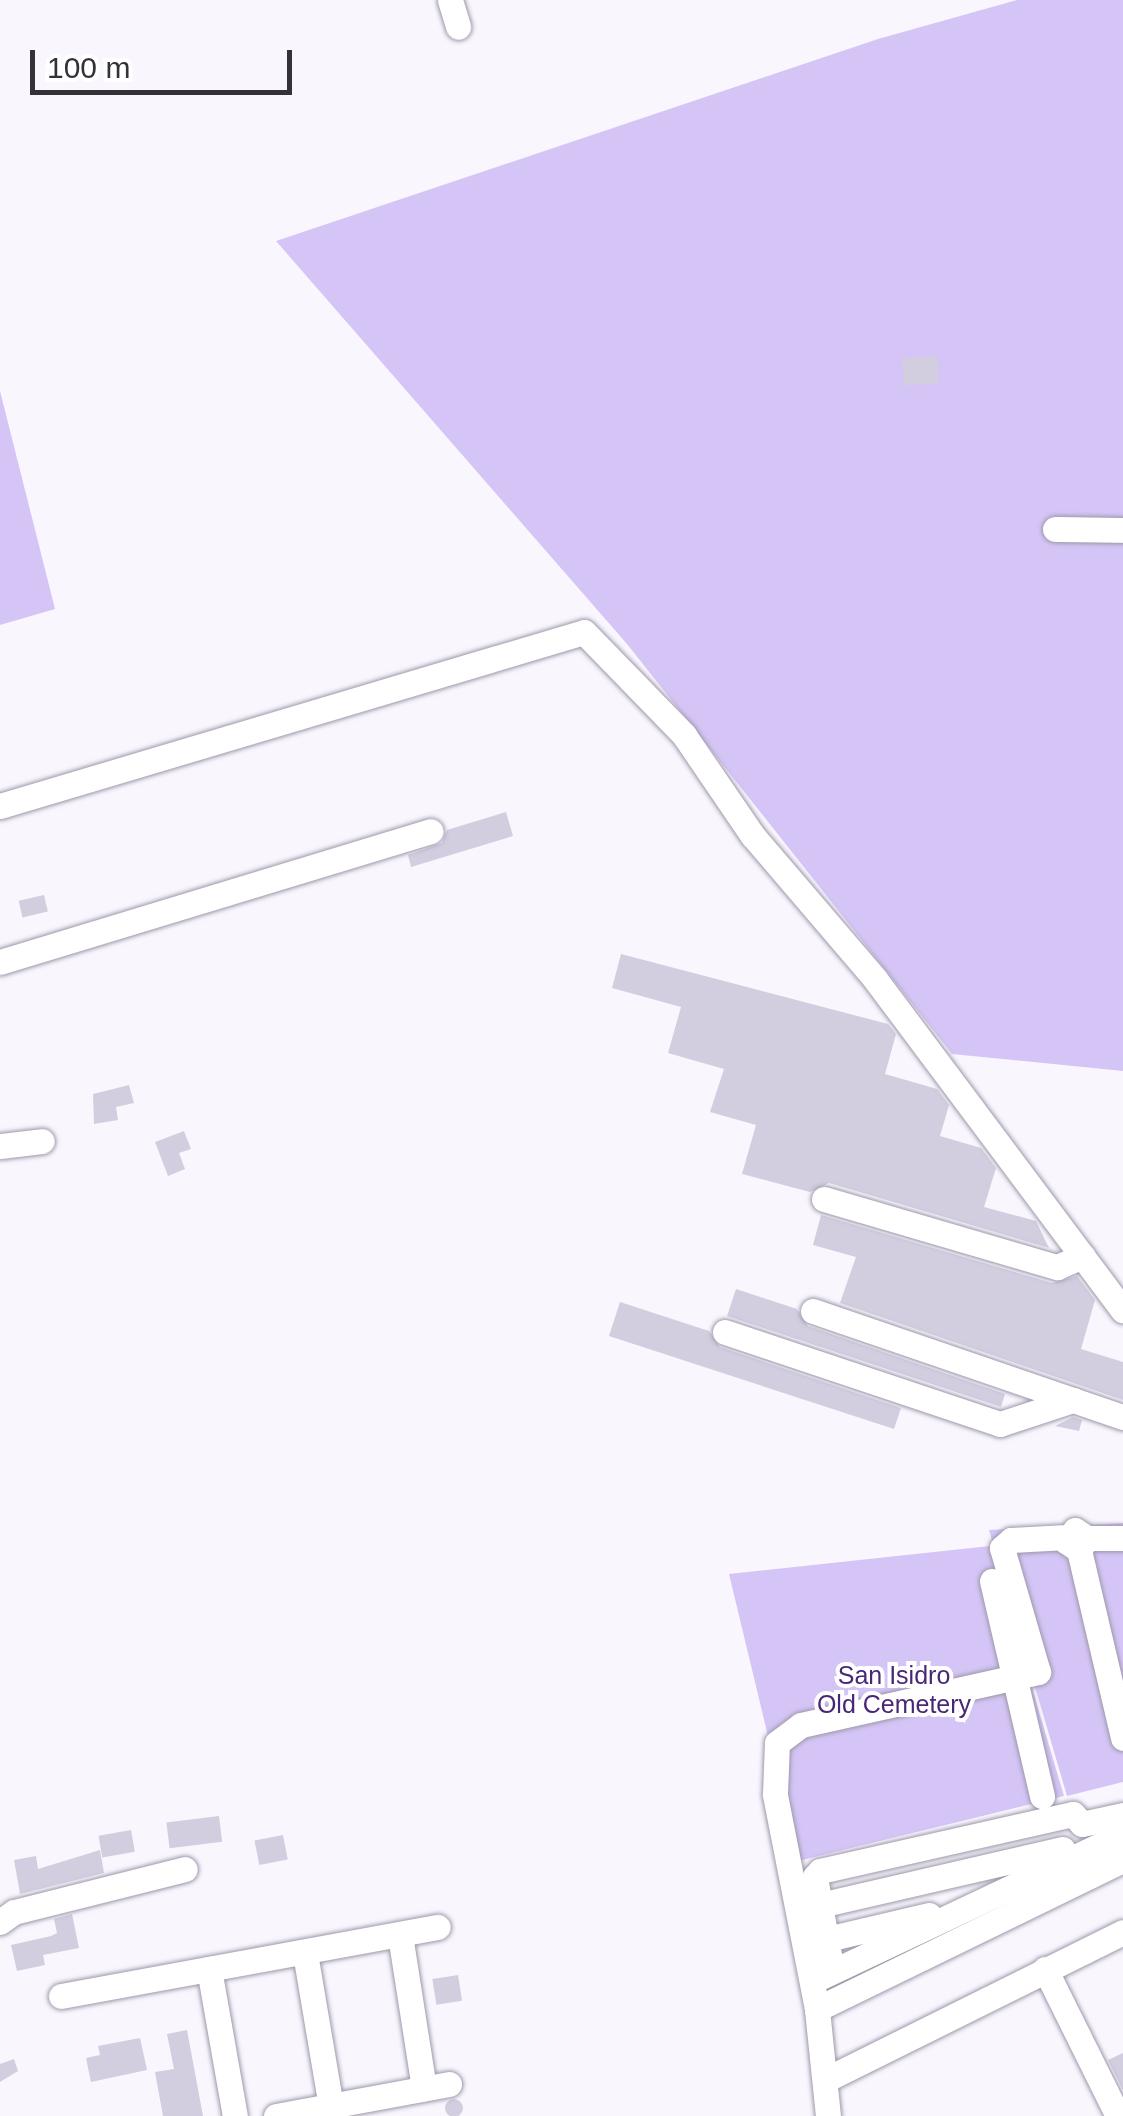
<!DOCTYPE html>
<style>
body{margin:0}
#map{position:relative;width:1123px;height:2116px;overflow:hidden;background:#f9f6fe;font-family:Helvetica,sans-serif}
div>[style]{position:absolute}
.green>*{inset:0;background:#d5c5f7}
.building>*{inset:0;background:#d3cde0;transform-origin:0 0}
.round{border-radius:50%}
.roads{filter:drop-shadow(0 0 2px #9e98aa) drop-shadow(0 0 2px #9e98aa)}
.minor>*{height:25px;margin:-12.5px;padding:0 12.5px;transform-origin:12.5px;border-radius:12.5px;background:#fff}
span{translate:-50% -50%;white-space:nowrap;text-align:center;line-height:1.15;-webkit-text-stroke:8px #fff;paint-order:stroke}
.park-label{font-size:25px;color:#492777}
.scale{position:absolute;left:30px;top:50px;width:262px;height:45px;box-sizing:border-box;border:5px solid #343139;border-top:0;padding-left:12px;font-size:30px;line-height:35px;white-space:nowrap;color:#343139;-webkit-text-stroke:8px #fff;paint-order:stroke}
</style>
<div id="map">
<div class="green">
<div style="clip-path:polygon(1017px 0,1123px 0,1123px 1071px,952px 1054px,627px 644px,276px 241px,878px 39px)"></div>
<div style="clip-path:polygon(0 391px,55px 609px,0 625px)"></div>
<div style="clip-path:polygon(1123px 1523px,1123px 1782px,1067px 1796px,989px 1530px)"></div>
<div style="clip-path:polygon(990px 1546px,1064px 1796px,798px 1861px,729px 1574px)"></div>
</div>
<div class="building">
<div style="left:937px;top:356px;width:27px;height:35px;rotate:86deg"></div>
<div style="clip-path:polygon(506px 812px,513px 836px,411px 867px,408px 855px,442px 843px,447px 830px)"></div>
<div style="left:44px;top:895px;width:17px;height:26px;rotate:77deg"></div>
<div style="clip-path:polygon(621px 954px,888px 1024px,896px 1034px,885px 1074px,937px 1089px,949px 1105px,940px 1136px,981px 1148px,996px 1168px,984px 1207px,1036px 1221px,1049px 1248px,829px 1183px,810px 1192px,742px 1174px,756px 1125px,710px 1112px,724px 1069px,668px 1053px,681px 1007px,612px 988px)"></div>
<div style="clip-path:polygon(129px 1085px,134px 1103px,116px 1107px,118px 1120px,94px 1124px,93px 1094px)"></div>
<div style="clip-path:polygon(184px 1131px,191px 1149px,179px 1153px,185px 1169px,168px 1176px,155px 1142px)"></div>
<div style="clip-path:polygon(821px 1215px,1052px 1283px,1077px 1276px,1095px 1300px,1081px 1349px,1123px 1362px,1123px 1400px,840px 1303px,856px 1257px,813px 1245px)"></div>
<div style="clip-path:polygon(736px 1289px,797px 1309px,808px 1326px,1005px 1394px,1001px 1407px,727px 1316px)"></div>
<div style="clip-path:polygon(620px 1302px,709px 1331px,720px 1347px,901px 1408px,894px 1429px,609px 1336px)"></div>
<div style="clip-path:polygon(1073px 1417px,1082px 1420px,1079px 1431px,1055px 1426px)"></div>
<div style="left:219px;top:1816px;width:26px;height:53px;rotate:83deg"></div>
<div style="left:131px;top:1830px;width:22px;height:33px;rotate:80deg"></div>
<div style="left:283px;top:1835px;width:25px;height:29px;rotate:79deg"></div>
<div style="clip-path:polygon(100px 1850px,104px 1873px,20px 1894px,14px 1860px,36px 1856px,38px 1869px)"></div>
<div style="clip-path:polygon(72px 1914px,79px 1948px,43px 1955px,45px 1965px,17px 1971px,11px 1945px,51px 1936px,57px 1933px,54px 1919px)"></div>
<div style="left:458px;top:1975px;width:26px;height:26px;rotate:81deg"></div>
<div style="clip-path:polygon(187px 2030px,203px 2116px,163px 2116px,155px 2072px,174px 2069px,167px 2034px)"></div>
<div style="clip-path:polygon(140px 2038px,147px 2070px,91px 2082px,86px 2058px,100px 2055px,98px 2046px)"></div>
<div style="clip-path:polygon(1123px 2053px,1123px 2090px,1108px 2060px)"></div>
<div style="clip-path:polygon(14px 2059px,18px 2071px,0 2082px,0 2064px)"></div>
<div class="round" style="left:445px;top:2099px;width:18px;height:18px"></div>
</div>
<div class="roads">
<div class="minor">
<div style="left:450px;top:0;width:28px;rotate:73deg"></div>
<div style="left:1055px;top:529px;width:68px;rotate:0.8deg"></div>
<div style="left:0;top:806px;width:609px;rotate:-16.59deg"></div>
<div style="left:584px;top:632px;width:144px;rotate:45.8deg"></div>
<div style="left:684px;top:735px;width:122px;rotate:55.7deg"></div>
<div style="left:753px;top:836px;width:188px;rotate:49.5deg"></div>
<div style="left:875px;top:979px;width:414px;rotate:53.2deg"></div>
<div style="left:0;top:962px;width:450px;rotate:-16.9deg"></div>
<div style="left:0;top:1146px;width:42px;rotate:-6.8deg"></div>
<div style="left:824px;top:1199px;width:243px;rotate:16.3deg"></div>
<div style="left:1057px;top:1267px;width:28px;rotate:-23deg"></div>
<div style="left:813px;top:1311px;width:328px;rotate:18.9deg"></div>
<div style="left:725px;top:1332px;width:290px;rotate:18.5deg"></div>
<div style="left:1000px;top:1424px;width:77px;rotate:-18.2deg"></div>
<div style="left:1087px;top:1538px;width:36px"></div>
<div style="left:1079px;top:1550px;width:14px;rotate:-146deg"></div>
<div style="left:1067px;top:1542px;width:14px;rotate:-56deg"></div>
<div style="left:1075px;top:1530px;width:14px;rotate:34deg"></div>
<div style="left:1087px;top:1538px;width:14px;rotate:124deg"></div>
<div style="left:1079px;top:1550px;width:193px;rotate:76.8deg"></div>
<div style="left:992px;top:1581px;width:221px;rotate:76.9deg"></div>
<div style="left:820px;top:1905px;width:249px;rotate:-13deg"></div>
<div style="left:0;top:1922px;width:17px;rotate:-36deg"></div>
<div style="left:14px;top:1912px;width:176px;rotate:-14.1deg"></div>
<div style="left:400px;top:1935px;width:155px;rotate:81.1deg"></div>
<div style="left:827px;top:1939px;width:105px;rotate:-13.2deg"></div>
<div style="left:305px;top:1953px;width:155px;rotate:80.4deg"></div>
<div style="left:209px;top:1969px;width:149px;rotate:80deg"></div>
<div style="left:1045px;top:1969px;width:164px;rotate:63.6deg"></div>
<div style="left:832px;top:1971px;width:96px;rotate:-100.3deg"></div>
<div style="left:815px;top:1877px;width:8px;rotate:-50deg"></div>
<div style="left:820px;top:1871px;width:259px;rotate:-12.7deg"></div>
<div style="left:1073px;top:1814px;width:13px;rotate:48deg"></div>
<div style="left:1082px;top:1824px;width:42px;rotate:-12.4deg"></div>
<div style="left:821px;top:1977px;width:334px;rotate:-25.3deg"></div>
<div style="left:61px;top:1996px;width:383px;rotate:-10.4deg"></div>
<div style="left:817px;top:2009px;width:340px;rotate:-26deg"></div>
<div style="left:827px;top:2079px;width:330px;rotate:-26.4deg"></div>
<div style="left:276px;top:2116px;width:176px;rotate:-10.5deg"></div>
<div style="left:828px;top:2116px;width:108px;rotate:-95.9deg"></div>
<div style="left:817px;top:2009px;width:219px;rotate:-101.1deg"></div>
<div style="left:775px;top:1794px;width:51px;rotate:-87.8deg"></div>
<div style="left:777px;top:1743px;width:30px;rotate:-37deg"></div>
<div style="left:801px;top:1725px;width:243px;rotate:-12.6deg"></div>
<div style="left:1038px;top:1672px;width:129px;rotate:-106.2deg"></div>
<div style="left:1002px;top:1548px;width:12px;rotate:-42deg"></div>
<div style="left:1011px;top:1540px;width:56px;rotate:-3.1deg"></div>
</div>
</div>
<div class="park-label">
<span style="left:894px;top:1690px">San Isidro<br>Old Cemetery</span>
</div>
<div class="scale">100 m</div>
</div>
